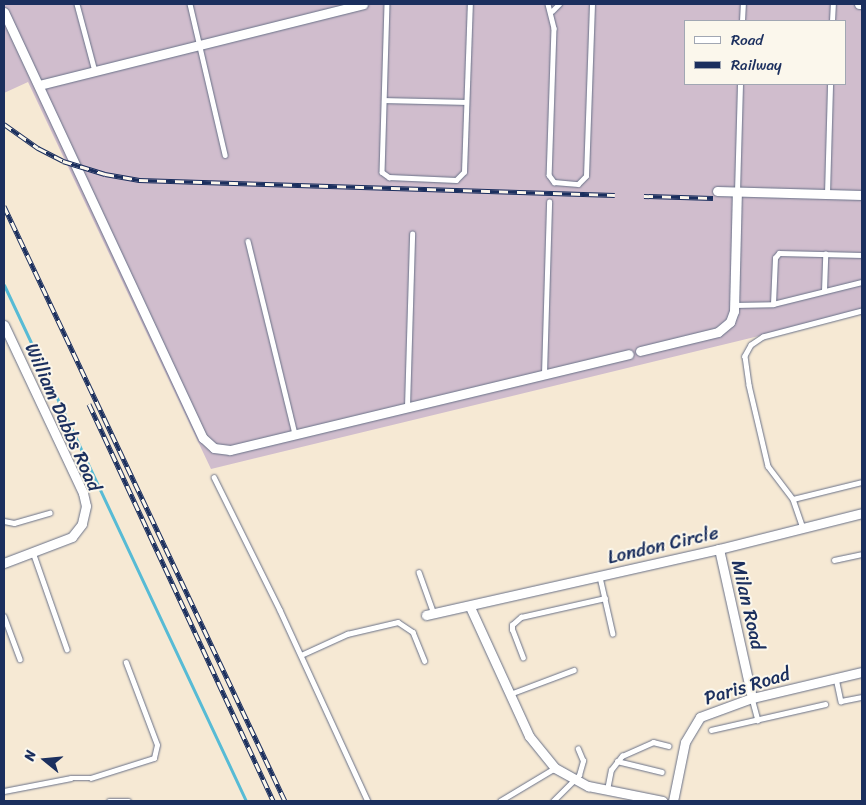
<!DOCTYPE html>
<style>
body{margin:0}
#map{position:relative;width:866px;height:805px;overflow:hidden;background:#f6e9d4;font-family:Sriracha,sans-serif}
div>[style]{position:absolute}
.industrial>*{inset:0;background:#d0bdcd}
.stream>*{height:3px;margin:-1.5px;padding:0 1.5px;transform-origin:1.5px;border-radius:1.5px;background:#57bbd5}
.roads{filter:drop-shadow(0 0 1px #687087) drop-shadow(0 0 1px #687087)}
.service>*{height:4.5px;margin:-2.25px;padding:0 2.25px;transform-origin:2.25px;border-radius:2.25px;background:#fff}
.minor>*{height:9px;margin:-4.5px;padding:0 4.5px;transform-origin:4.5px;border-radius:4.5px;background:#fff}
.rail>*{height:5px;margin-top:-2.5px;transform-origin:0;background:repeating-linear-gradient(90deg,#fbf7ec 0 9px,#1b2f5e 0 18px);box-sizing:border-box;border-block:1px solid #1b2f5e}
span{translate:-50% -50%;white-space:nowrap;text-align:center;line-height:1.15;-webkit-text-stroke:4px #fbf7ec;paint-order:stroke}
.street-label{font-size:19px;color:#1b2f5e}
.frame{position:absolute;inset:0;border:5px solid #1b2f5e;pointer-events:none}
.legend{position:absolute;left:684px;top:20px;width:162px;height:65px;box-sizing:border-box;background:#fbf7ec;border:1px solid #a1a7b3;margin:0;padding:6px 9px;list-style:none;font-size:15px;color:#1b2f5e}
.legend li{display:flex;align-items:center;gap:10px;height:25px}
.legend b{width:25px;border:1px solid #a1a7b3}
.north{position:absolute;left:20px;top:735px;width:50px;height:50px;-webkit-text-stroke:4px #fbf7ec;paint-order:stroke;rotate:287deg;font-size:14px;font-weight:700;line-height:20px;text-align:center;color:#1b2f5e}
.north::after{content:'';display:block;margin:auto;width:18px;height:22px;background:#1b2f5e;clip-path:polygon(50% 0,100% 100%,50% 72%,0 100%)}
</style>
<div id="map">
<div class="industrial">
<div style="clip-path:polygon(evenodd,4px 4px,862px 4px,862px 311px,211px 469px,28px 82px,4px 93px,4px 4px,685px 21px,845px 21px,845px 84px,685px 84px,685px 21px)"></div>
</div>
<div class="stream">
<div style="left:4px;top:285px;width:570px;rotate:64.87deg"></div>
</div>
<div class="roads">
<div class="service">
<div style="left:77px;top:4px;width:69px;rotate:75deg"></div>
<div style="left:190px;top:4px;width:155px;rotate:76.9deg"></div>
<div style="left:387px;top:4px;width:168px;rotate:91.7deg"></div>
<div style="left:382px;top:172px;width:9px;rotate:36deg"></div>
<div style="left:389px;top:177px;width:67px;rotate:2.6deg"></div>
<div style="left:456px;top:180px;width:11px;rotate:-45deg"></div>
<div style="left:464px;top:172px;width:168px;rotate:-88deg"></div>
<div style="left:548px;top:4px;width:25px;rotate:76deg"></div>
<div style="left:554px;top:28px;width:147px;rotate:91.9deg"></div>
<div style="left:549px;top:175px;width:9px;rotate:54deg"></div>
<div style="left:554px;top:182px;width:24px;rotate:5deg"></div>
<div style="left:578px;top:184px;width:11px;rotate:-45deg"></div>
<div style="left:586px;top:176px;width:172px;rotate:-88deg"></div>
<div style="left:552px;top:11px;width:10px;rotate:-45deg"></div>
<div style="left:742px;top:21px;width:17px;rotate:-87deg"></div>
<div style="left:832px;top:21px;width:17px;rotate:-87deg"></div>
<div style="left:384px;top:100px;width:82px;rotate:1.4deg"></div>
<div style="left:737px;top:192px;width:108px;rotate:-88.4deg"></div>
<div style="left:827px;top:194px;width:110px;rotate:-88.4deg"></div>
<div style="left:248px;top:241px;width:199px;rotate:76.3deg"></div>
<div style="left:824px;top:291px;width:37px;rotate:-88deg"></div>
<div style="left:773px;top:304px;width:46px;rotate:-87.5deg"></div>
<div style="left:775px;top:258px;width:6px;rotate:-51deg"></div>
<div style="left:779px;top:253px;width:83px;rotate:1.4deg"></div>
<div style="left:734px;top:305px;width:39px;rotate:-1deg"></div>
<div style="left:773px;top:304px;width:92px;rotate:-13.9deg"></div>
<div style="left:862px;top:311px;width:102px;rotate:165.3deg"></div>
<div style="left:763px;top:337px;width:14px;rotate:146deg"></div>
<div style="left:751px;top:345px;width:13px;rotate:119deg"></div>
<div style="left:745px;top:356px;width:29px;rotate:82deg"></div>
<div style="left:749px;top:385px;width:83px;rotate:76.8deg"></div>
<div style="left:768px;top:466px;width:41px;rotate:52.9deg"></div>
<div style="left:793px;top:499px;width:71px;rotate:-13.8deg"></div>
<div style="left:544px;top:374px;width:172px;rotate:-88.3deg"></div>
<div style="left:407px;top:407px;width:173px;rotate:-88.3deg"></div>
<div style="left:214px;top:477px;width:148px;rotate:63.6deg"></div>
<div style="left:280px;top:610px;width:210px;rotate:65.3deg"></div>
<div style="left:793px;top:499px;width:31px;rotate:71deg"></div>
<div style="left:4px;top:521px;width:10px;rotate:11deg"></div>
<div style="left:14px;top:523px;width:37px;rotate:-16deg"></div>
<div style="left:33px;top:552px;width:103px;rotate:70.7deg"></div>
<div style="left:834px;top:560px;width:29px;rotate:-12deg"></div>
<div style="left:419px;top:572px;width:45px;rotate:70.3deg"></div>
<div style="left:600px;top:577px;width:58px;rotate:77.2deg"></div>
<div style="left:4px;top:616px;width:46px;rotate:69.6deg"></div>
<div style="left:301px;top:655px;width:51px;rotate:-24.5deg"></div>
<div style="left:347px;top:634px;width:52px;rotate:-13.2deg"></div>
<div style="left:398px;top:622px;width:18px;rotate:34deg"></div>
<div style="left:413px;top:632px;width:31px;rotate:68deg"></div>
<div style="left:523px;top:658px;width:30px;rotate:-111deg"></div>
<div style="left:512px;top:630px;width:5px;rotate:-90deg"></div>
<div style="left:512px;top:625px;width:12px;rotate:-42deg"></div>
<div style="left:521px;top:617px;width:86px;rotate:-12.7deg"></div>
<div style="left:836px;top:678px;width:24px;rotate:78deg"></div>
<div style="left:841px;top:701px;width:21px;rotate:-11deg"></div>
<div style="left:510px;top:694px;width:68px;rotate:-20.6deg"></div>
<div style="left:752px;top:698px;width:23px;rotate:75deg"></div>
<div style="left:711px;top:730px;width:117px;rotate:-12.8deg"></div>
<div style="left:617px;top:761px;width:46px;rotate:13.7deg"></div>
<div style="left:607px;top:790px;width:20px;rotate:-79deg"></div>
<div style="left:611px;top:770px;width:18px;rotate:-52deg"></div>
<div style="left:622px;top:756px;width:34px;rotate:-24deg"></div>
<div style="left:653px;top:742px;width:16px;rotate:14deg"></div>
<div style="left:4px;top:791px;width:68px;rotate:-11deg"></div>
<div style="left:71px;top:778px;width:20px"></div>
<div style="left:91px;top:778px;width:66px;rotate:-17.6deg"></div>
<div style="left:154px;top:758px;width:13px;rotate:-77deg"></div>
<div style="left:157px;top:745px;width:88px;rotate:-110.7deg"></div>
<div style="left:109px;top:801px;width:20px"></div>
<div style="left:500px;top:801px;width:64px;rotate:-31deg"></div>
<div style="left:553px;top:801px;width:37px;rotate:-45deg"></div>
<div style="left:579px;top:775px;width:15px;rotate:-74deg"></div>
<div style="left:583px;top:761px;width:13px;rotate:-113deg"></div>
</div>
<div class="minor">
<div style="left:859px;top:4px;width:3px"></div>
<div style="left:4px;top:12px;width:470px;rotate:65deg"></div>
<div style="left:203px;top:438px;width:15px;rotate:42deg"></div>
<div style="left:214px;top:448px;width:16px;rotate:7deg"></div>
<div style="left:230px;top:450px;width:410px;rotate:-13.5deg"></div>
<div style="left:39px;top:85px;width:334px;rotate:-14deg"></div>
<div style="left:717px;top:191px;width:145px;rotate:1.6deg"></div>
<div style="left:4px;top:325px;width:186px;rotate:64.8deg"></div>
<div style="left:83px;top:493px;width:13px;rotate:77deg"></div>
<div style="left:86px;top:506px;width:18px;rotate:103deg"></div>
<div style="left:82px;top:524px;width:16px;rotate:128deg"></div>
<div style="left:72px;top:537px;width:73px;rotate:159.1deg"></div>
<div style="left:640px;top:351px;width:80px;rotate:-13.7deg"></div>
<div style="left:718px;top:332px;width:16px;rotate:-40deg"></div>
<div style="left:730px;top:322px;width:12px;rotate:-70deg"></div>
<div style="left:734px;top:311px;width:119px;rotate:-88.6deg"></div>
<div style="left:719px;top:549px;width:153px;rotate:77.5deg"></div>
<div style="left:470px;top:607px;width:142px;rotate:65.4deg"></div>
<div style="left:529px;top:736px;width:41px;rotate:50.9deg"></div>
<div style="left:555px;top:768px;width:38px;rotate:29deg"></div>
<div style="left:588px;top:786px;width:76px;rotate:11.3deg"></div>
<div style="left:426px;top:615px;width:300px;rotate:-12.7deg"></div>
<div style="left:719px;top:549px;width:147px;rotate:-14.1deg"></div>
<div style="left:673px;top:801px;width:60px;rotate:-78.5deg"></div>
<div style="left:685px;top:742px;width:29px;rotate:-59deg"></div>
<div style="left:700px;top:717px;width:55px;rotate:-20.1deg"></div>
<div style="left:752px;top:698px;width:113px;rotate:-13.3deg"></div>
</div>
</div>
<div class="rail">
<div style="left:4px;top:124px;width:42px;rotate:35.2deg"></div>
<div style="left:38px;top:148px;width:28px;rotate:27deg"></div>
<div style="left:63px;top:161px;width:44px;rotate:17.2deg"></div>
<div style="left:105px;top:174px;width:35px;rotate:10deg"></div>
<div style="left:139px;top:180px;width:476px;rotate:1.8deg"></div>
<div style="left:644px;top:196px;width:69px;rotate:1.7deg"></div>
<div style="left:4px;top:206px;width:658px;rotate:64.72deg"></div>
<div style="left:89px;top:404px;width:438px;rotate:65.1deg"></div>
</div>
<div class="street-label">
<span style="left:63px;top:417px;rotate:66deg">William Dabbs Road</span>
<span style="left:663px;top:545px;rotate:-13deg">London Circle</span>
<span style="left:748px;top:605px;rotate:77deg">Milan Road</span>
<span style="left:747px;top:686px;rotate:-17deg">Paris Road</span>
</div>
<div class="frame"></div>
<ul class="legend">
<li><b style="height:6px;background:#fff"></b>Road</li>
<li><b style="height:6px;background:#1b2f5e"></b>Railway</li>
</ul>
<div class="north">N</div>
</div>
